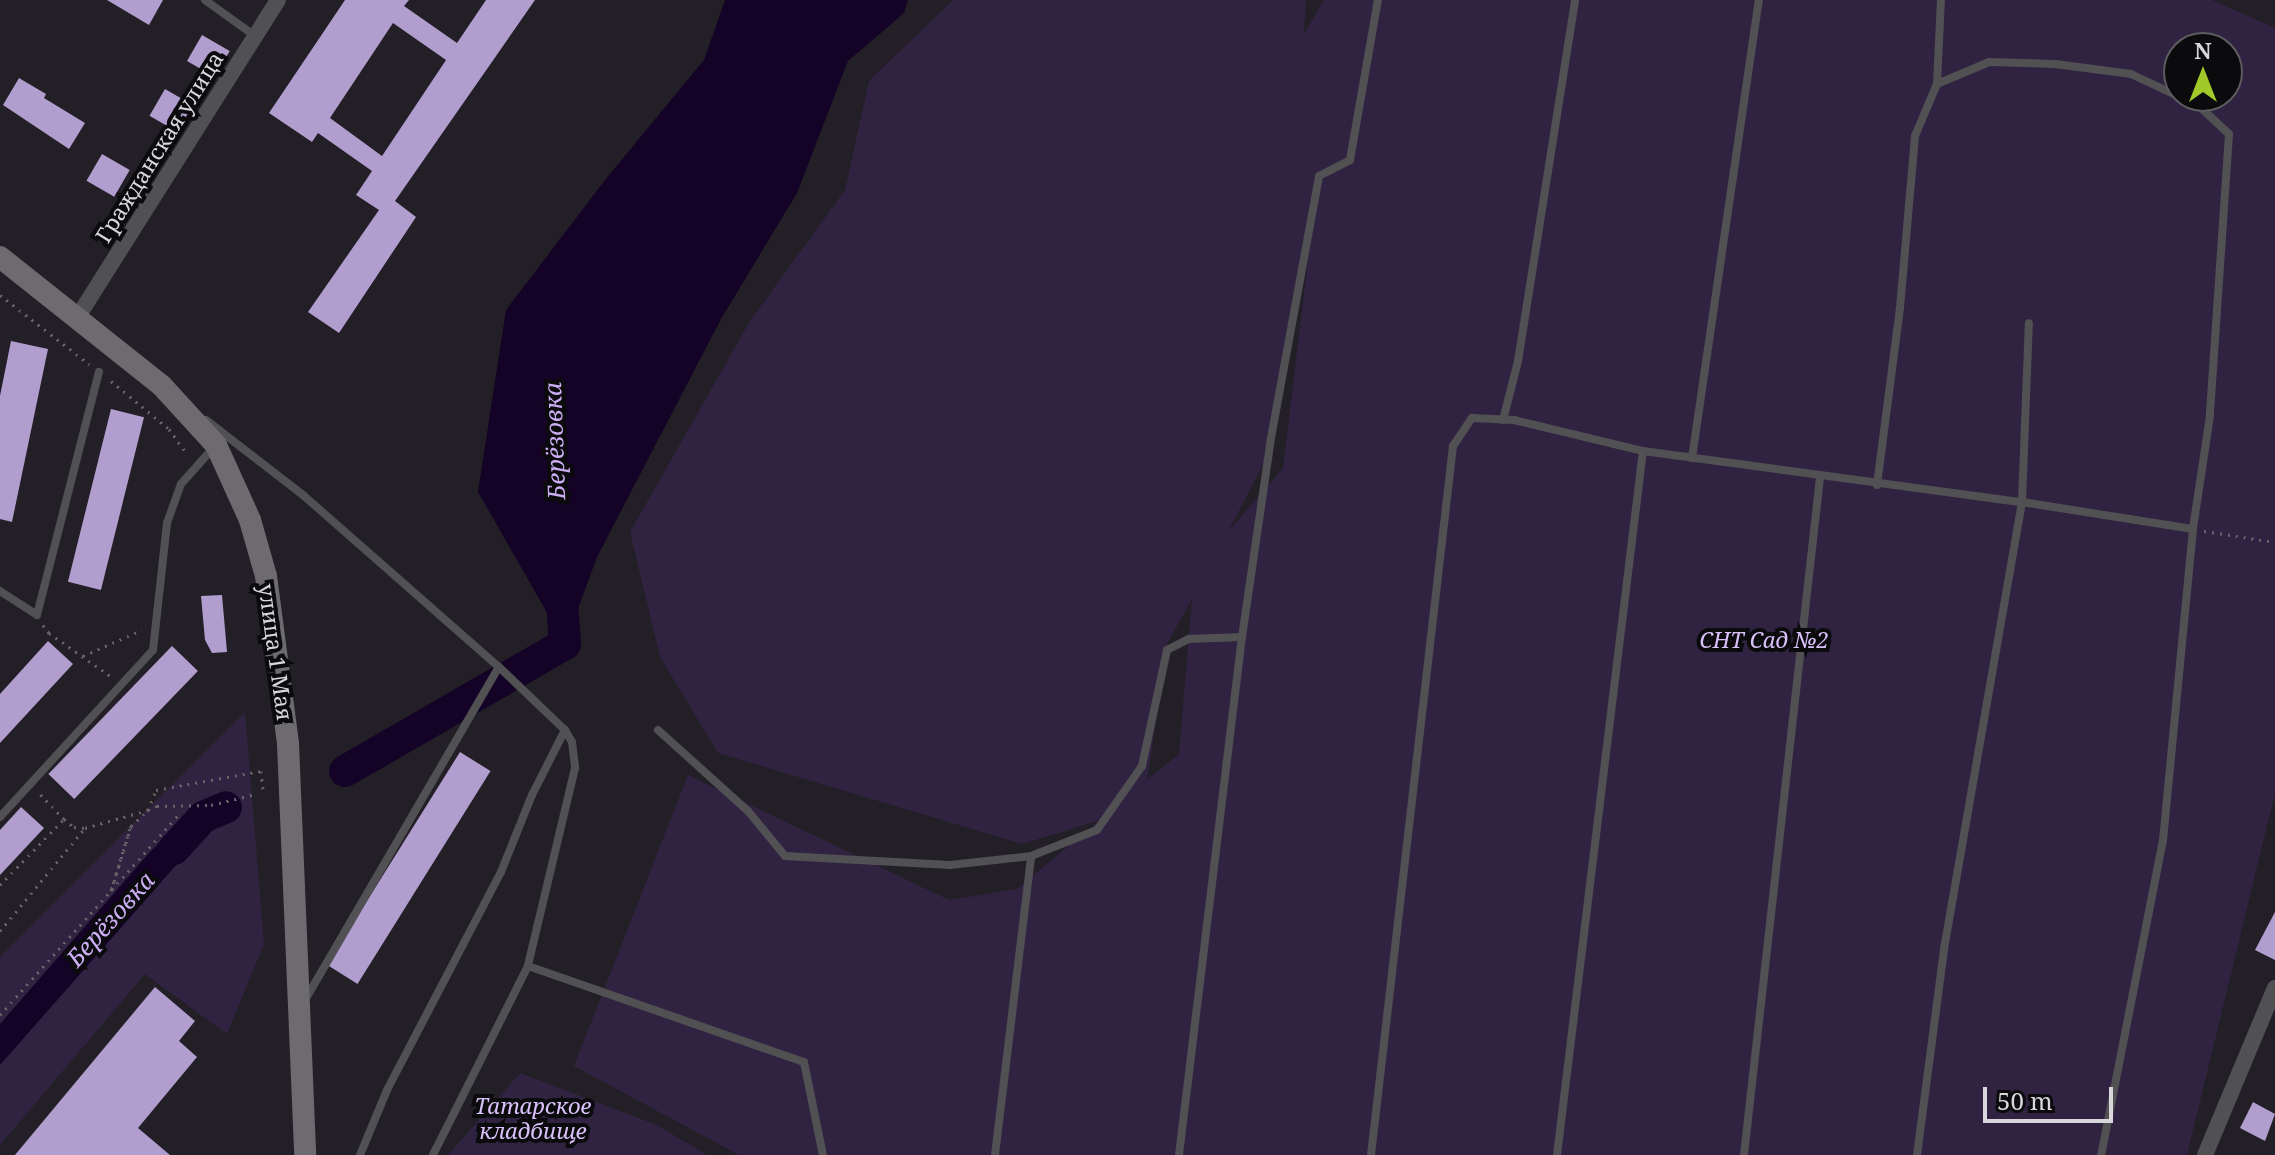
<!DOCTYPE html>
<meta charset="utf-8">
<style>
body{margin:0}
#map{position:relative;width:2275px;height:1155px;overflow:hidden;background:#221f26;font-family:"Noto Serif",serif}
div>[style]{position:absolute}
.green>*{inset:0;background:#302341}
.water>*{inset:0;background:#150327}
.river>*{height:32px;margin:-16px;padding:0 16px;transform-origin:16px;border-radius:16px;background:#150327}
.building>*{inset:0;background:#b29dcf;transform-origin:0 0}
.path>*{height:3px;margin-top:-1.5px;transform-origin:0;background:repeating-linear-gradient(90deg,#666369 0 2px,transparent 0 8px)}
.service>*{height:8px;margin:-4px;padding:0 4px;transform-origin:4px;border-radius:4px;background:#515053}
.minor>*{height:16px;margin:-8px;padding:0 8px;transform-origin:8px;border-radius:8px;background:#515053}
.secondary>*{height:22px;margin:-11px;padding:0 11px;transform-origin:11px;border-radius:11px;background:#6d6a70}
span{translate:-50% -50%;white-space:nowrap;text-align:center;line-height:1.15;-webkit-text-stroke:8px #0b0a0c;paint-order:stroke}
.street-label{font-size:22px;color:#d9d7dc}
.park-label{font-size:22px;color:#d9c1fb;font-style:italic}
.water-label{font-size:24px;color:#ccaef5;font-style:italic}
.north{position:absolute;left:2163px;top:32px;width:80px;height:80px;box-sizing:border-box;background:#0b0a0c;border:2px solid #5d5c5f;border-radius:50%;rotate:0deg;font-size:22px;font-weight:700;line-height:32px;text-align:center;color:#d9d7dc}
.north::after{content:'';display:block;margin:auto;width:28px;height:36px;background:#a1c929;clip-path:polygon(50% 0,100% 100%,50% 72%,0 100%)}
.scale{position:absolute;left:1983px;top:1087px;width:130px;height:36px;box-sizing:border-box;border:4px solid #d9d7dc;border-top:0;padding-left:10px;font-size:24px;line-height:28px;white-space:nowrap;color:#d9d7dc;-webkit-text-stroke:6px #0b0a0c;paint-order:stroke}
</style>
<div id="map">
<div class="green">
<div style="clip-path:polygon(evenodd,953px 0,1306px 0,1304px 34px,1324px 0,2212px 0,2275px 28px,2275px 793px,2187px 1155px,739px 1155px,574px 1066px,688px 775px,949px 900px,1017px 889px,1100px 820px,1022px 844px,718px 753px,660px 657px,630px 532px,750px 321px,845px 190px,869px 81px,953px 0,2179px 48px,2227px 48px,2227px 96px,2179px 96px,2179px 48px,953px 0,1308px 260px,1283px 468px,1228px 532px,1267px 457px,1308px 260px,953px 0,1192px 599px,1179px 754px,1147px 780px,1168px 642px,1192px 599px)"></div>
<div style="clip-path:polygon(245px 712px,264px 944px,227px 1034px,145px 974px,0 1145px,0 957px)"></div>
<div style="clip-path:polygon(520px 1073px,657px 1125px,707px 1155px,448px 1155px)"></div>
</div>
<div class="water">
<div style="clip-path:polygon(725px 0,908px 0,904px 13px,848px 61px,797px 193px,721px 319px,597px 557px,565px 644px,478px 492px,506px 310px,605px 180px,704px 60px)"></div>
<div style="clip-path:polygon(193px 809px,203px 817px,207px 830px,0 1065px,0 1024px,149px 853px)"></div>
</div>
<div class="river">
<div style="left:345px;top:771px;width:254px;rotate:-30deg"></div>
<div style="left:565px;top:644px;width:43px;rotate:-94deg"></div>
<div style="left:174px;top:849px;width:43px;rotate:-47.8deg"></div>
<div style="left:203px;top:817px;width:25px;rotate:-23deg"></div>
</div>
<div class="building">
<div style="clip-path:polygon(107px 0,163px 0,149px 25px)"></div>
<div style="clip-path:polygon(evenodd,345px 0,409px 0,404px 6px,457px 43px,486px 0,535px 0,395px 201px,416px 217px,339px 333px,308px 312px,379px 210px,356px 195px,372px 171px,318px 133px,312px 142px,269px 113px,345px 0,393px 23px,446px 60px,382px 156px,330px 118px,393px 23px)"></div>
<div style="left:202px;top:35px;width:32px;height:30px;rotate:30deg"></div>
<div style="clip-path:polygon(19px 78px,46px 94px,44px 98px,85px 123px,69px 149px,3px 105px)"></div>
<div style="left:165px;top:89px;width:32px;height:31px;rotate:30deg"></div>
<div style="left:102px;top:154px;width:32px;height:31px;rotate:30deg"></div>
<div style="clip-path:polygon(11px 341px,48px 349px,12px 522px,0 519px,0 396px)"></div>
<div style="left:111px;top:409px;width:34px;height:178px;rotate:14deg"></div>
<div style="clip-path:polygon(222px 595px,227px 652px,212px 653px,205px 640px,201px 596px)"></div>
<div style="clip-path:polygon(48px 641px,73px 664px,0 743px,0 694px)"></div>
<div style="left:172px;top:646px;width:36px;height:178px;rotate:44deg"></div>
<div style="left:460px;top:752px;width:36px;height:251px;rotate:32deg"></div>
<div style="clip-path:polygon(21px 807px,44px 828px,0 875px,0 830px)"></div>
<div style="clip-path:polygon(2275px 912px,2275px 960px,2255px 950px)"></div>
<div style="clip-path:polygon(155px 987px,195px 1021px,179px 1041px,197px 1057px,138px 1128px,170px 1155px,15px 1155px)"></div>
<div style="clip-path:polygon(2253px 1102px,2275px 1114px,2265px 1141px,2240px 1128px)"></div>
</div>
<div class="path">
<div style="left:0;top:295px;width:113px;rotate:37.8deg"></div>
<div style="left:111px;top:381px;width:75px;rotate:39.6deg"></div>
<div style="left:169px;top:429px;width:32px;rotate:54deg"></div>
<div style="left:2204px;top:531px;width:72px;rotate:8.8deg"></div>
<div style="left:43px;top:625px;width:10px;rotate:53deg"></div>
<div style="left:49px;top:633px;width:78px;rotate:35.1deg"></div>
<div style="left:83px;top:656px;width:64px;rotate:-23.8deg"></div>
<div style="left:64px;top:819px;width:13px;rotate:39deg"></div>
<div style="left:74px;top:827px;width:11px;rotate:5deg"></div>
<div style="left:85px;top:828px;width:66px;rotate:-15.9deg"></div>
<div style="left:148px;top:810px;width:22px;rotate:-68deg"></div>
<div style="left:156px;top:790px;width:107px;rotate:-10.3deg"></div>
<div style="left:261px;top:771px;width:19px;rotate:84deg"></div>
<div style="left:131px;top:826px;width:68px;rotate:107.1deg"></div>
<div style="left:111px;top:891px;width:31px;rotate:-73deg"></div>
<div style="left:120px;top:861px;width:37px;rotate:-73deg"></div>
<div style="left:131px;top:826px;width:23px;rotate:-43deg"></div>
<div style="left:148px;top:810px;width:10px;rotate:-24deg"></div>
<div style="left:157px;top:806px;width:54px;rotate:-1.1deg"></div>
<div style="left:211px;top:805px;width:42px;rotate:-13.7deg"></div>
<div style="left:0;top:885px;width:92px;rotate:-45.9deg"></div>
<div style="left:64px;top:819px;width:36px;rotate:-134deg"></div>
<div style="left:0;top:931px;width:132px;rotate:-50.5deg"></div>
<div style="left:0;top:1015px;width:268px;rotate:-48.3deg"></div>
</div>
<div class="service">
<div style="left:205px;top:0;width:62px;rotate:35.8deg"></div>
<div style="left:1937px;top:84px;width:84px;rotate:-87.3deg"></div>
<div style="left:206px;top:420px;width:123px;rotate:37.7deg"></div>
<div style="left:303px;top:495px;width:261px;rotate:41.3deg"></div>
<div style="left:1503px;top:420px;width:61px;rotate:-75.7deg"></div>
<div style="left:1518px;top:361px;width:365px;rotate:-81deg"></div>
<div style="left:1692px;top:458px;width:463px;rotate:-81.7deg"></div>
<div style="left:1877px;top:485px;width:178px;rotate:-82.6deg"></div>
<div style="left:1900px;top:308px;width:173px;rotate:-85deg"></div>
<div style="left:1915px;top:136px;width:56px;rotate:-67.1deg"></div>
<div style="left:1937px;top:84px;width:56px;rotate:-22.9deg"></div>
<div style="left:1989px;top:62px;width:66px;rotate:1.7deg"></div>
<div style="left:2055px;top:64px;width:77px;rotate:7.5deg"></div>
<div style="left:2131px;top:74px;width:75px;rotate:25.2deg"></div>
<div style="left:2199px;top:106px;width:41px;rotate:43deg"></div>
<div style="left:2229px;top:134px;width:283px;rotate:93.9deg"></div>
<div style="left:2210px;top:416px;width:114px;rotate:98.6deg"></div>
<div style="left:2193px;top:529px;width:312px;rotate:95.5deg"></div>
<div style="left:2163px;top:840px;width:321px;rotate:101.1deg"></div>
<div style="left:0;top:591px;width:44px;rotate:33deg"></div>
<div style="left:37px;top:615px;width:251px;rotate:-75.7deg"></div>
<div style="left:658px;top:730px;width:121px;rotate:42deg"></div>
<div style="left:748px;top:811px;width:58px;rotate:50.6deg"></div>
<div style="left:785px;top:856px;width:165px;rotate:3.1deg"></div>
<div style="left:950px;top:865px;width:81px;rotate:-6.3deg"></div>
<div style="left:0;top:817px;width:226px;rotate:-47.5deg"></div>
<div style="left:153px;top:650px;width:128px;rotate:-83.7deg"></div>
<div style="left:167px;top:523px;width:41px;rotate:-70.3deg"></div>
<div style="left:181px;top:484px;width:51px;rotate:-48.2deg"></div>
<div style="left:528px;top:966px;width:292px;rotate:19.2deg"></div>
<div style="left:804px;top:1062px;width:95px;rotate:78.5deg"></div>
<div style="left:305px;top:1000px;width:385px;rotate:-59.8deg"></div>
<div style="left:499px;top:667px;width:91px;rotate:43.7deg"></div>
<div style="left:565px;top:730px;width:14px;rotate:60deg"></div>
<div style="left:572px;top:742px;width:26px;rotate:83deg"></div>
<div style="left:575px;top:768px;width:204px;rotate:103.4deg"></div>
<div style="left:528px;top:966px;width:212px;rotate:116.7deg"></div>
<div style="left:360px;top:1155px;width:70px;rotate:-67.4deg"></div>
<div style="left:387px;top:1090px;width:246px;rotate:-62.4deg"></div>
<div style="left:501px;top:872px;width:83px;rotate:-68.1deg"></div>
<div style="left:532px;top:795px;width:73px;rotate:-63.1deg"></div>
<div style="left:995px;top:1155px;width:301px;rotate:-83.1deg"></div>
<div style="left:1031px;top:856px;width:71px;rotate:-21.5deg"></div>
<div style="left:1097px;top:830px;width:78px;rotate:-54.9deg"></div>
<div style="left:1142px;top:766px;width:119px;rotate:-77.8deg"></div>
<div style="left:1167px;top:650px;width:25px;rotate:-27deg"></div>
<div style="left:1189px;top:639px;width:53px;rotate:-2.2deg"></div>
<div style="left:1242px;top:637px;width:201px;rotate:-81.7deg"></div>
<div style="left:1271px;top:438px;width:266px;rotate:-79.6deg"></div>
<div style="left:1319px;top:176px;width:35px;rotate:-27deg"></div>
<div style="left:1350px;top:160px;width:162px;rotate:-80.1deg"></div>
<div style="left:1179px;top:1155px;width:522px;rotate:-83.07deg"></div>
<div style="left:1371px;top:1155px;width:714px;rotate:-83.4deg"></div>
<div style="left:1453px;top:446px;width:34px;rotate:-56deg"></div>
<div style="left:1472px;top:418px;width:42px;rotate:2.7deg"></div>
<div style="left:1514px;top:420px;width:133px;rotate:13.5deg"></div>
<div style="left:1643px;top:451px;width:382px;rotate:7.7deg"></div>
<div style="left:2022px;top:502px;width:173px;rotate:9deg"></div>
<div style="left:1557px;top:1155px;width:709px;rotate:-83.04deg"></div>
<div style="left:1744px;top:1155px;width:682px;rotate:-83.6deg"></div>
<div style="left:1917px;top:1155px;width:208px;rotate:-82.5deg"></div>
<div style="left:1944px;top:949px;width:454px;rotate:-80.1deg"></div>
<div style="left:2022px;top:502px;width:179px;rotate:-87.8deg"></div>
</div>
<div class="minor">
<div style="left:77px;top:318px;width:376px;rotate:-57.7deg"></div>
<div style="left:2205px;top:1155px;width:181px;rotate:-67.3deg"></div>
</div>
<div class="secondary">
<div style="left:0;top:257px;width:207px;rotate:38.5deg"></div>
<div style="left:162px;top:386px;width:80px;rotate:47.5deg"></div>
<div style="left:216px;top:445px;width:82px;rotate:65.6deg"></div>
<div style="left:250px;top:520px;width:58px;rotate:74.1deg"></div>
<div style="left:266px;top:576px;width:169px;rotate:82.5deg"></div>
<div style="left:288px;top:744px;width:411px;rotate:87.6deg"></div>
</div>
<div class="street-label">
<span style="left:159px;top:147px;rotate:-58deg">Гражданская улица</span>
<span style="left:276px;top:652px;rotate:82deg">улица 1 Мая</span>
</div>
<div class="park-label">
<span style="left:1764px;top:640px">СНТ Сад №2</span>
<span style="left:533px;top:1118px">Татарское<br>кладбище</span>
</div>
<div class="water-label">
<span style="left:554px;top:441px;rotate:-92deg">Берёзовка</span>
<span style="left:110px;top:919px;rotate:-48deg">Берёзовка</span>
</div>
<div class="north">N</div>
<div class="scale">50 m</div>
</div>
